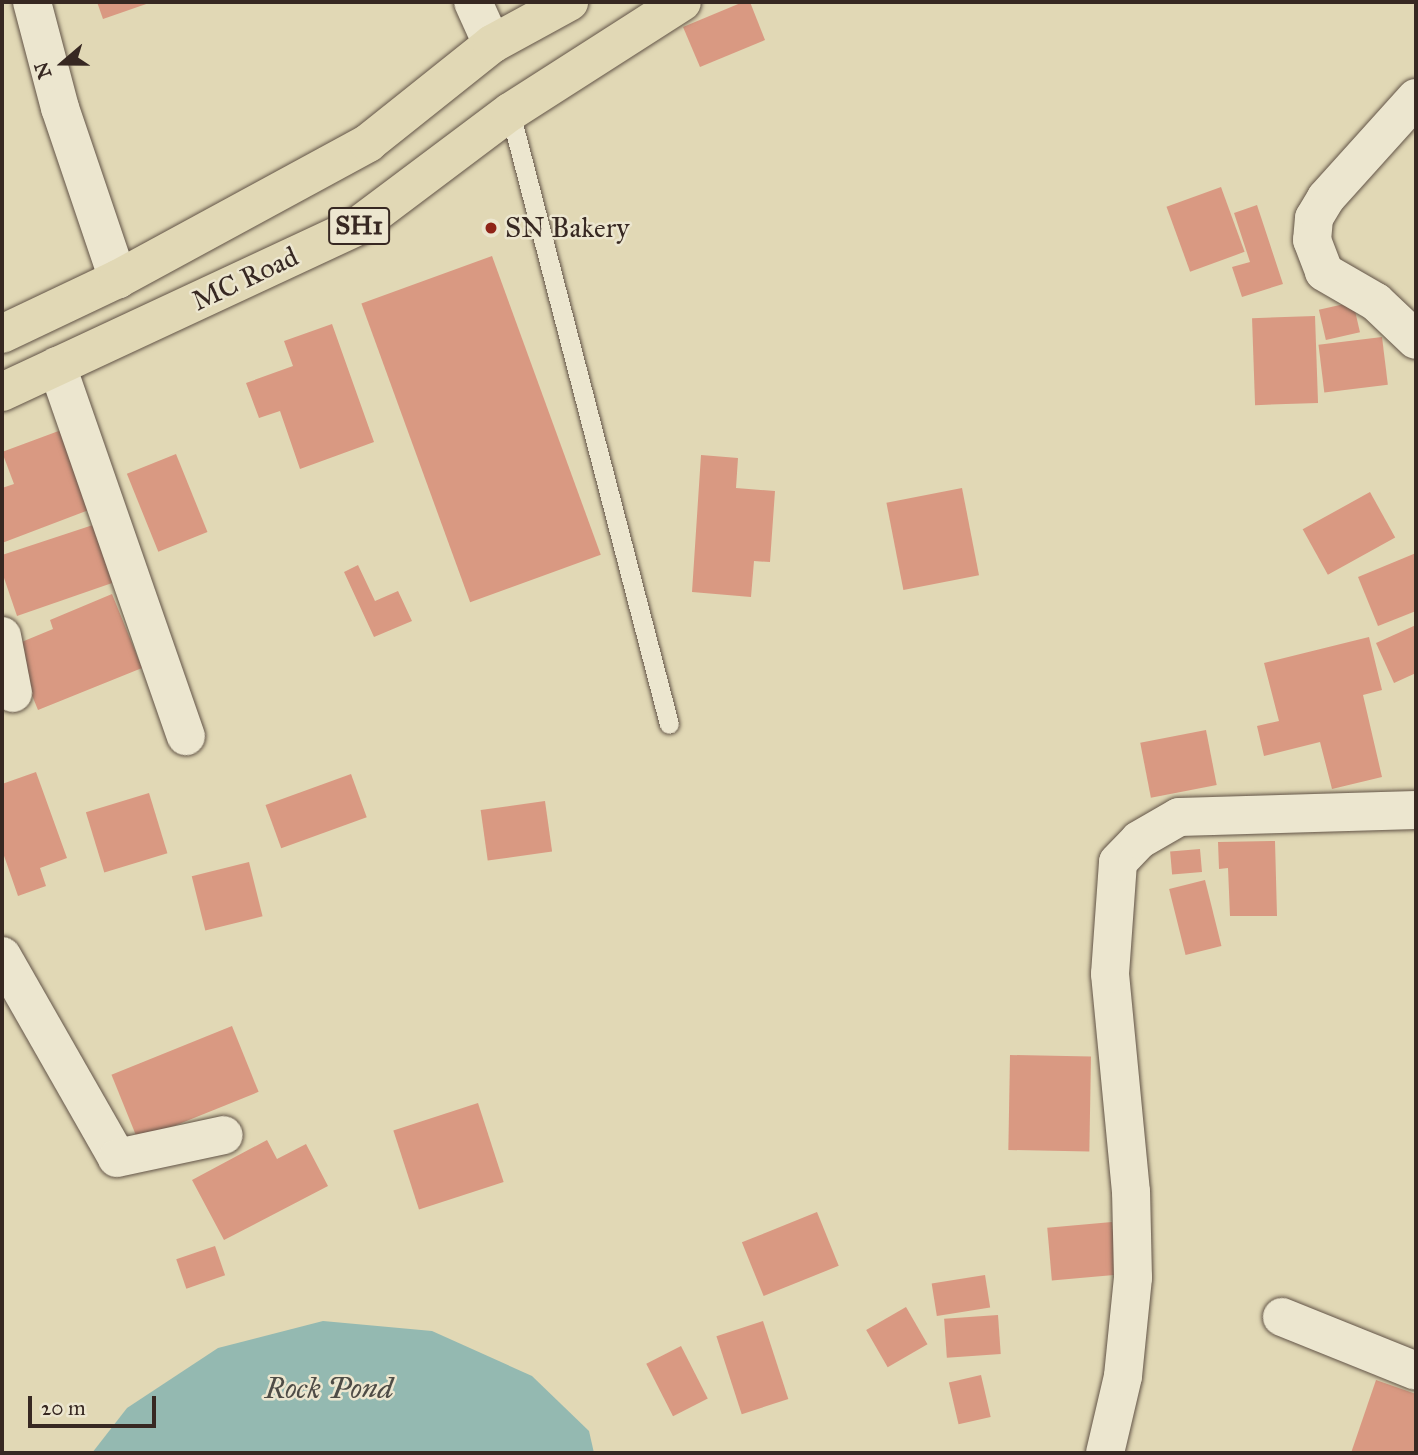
<!DOCTYPE html>
<style>
body{margin:0}
#map{position:relative;width:1418px;height:1455px;overflow:hidden;background:#e1d8b5;font-family:"IM FELL Great Primer",serif}
div>[style]{position:absolute}
.water>*{inset:0;background:#94b9b1}
.building>*{inset:0;background:#d99982;transform-origin:0 0}
.roads{filter:drop-shadow(0 0 2px #625447) drop-shadow(0 0 2px #625447)}
.service>*{height:19px;margin:-9.5px;padding:0 9.5px;transform-origin:9.5px;border-radius:9.5px;background:#ece6cf}
.minor>*{height:38px;margin:-19px;padding:0 19px;transform-origin:19px;border-radius:19px;background:#ece6cf}
.primary>*{height:38px;margin:-19px;padding:0 19px;transform-origin:19px;border-radius:19px;background:#e1d8b5}
.dots>*{width:19px;height:19px;translate:-50% -50%;box-sizing:border-box;border:4px solid #ece6cf;border-radius:50%}
span{translate:-50% -50%;white-space:nowrap;text-align:center;line-height:1.15;-webkit-text-stroke:5px #ece6cf;paint-order:stroke}
.shield-label span{padding:2px 5px;background:#ece6cf;border:2px solid;border-radius:5px;-webkit-text-stroke-width:0}
.shield-label{font-size:26px;color:#372822;font-weight:700}
.poi-label{font-size:28px;color:#372822}
.left{translate:0 -50%;text-align:left}
.street-label{font-size:28px;color:#372822}
.water-label{font-size:30px;color:#4e4c46;font-style:italic}
.frame{position:absolute;inset:0;border:4px solid #372822;pointer-events:none}
.north{position:absolute;left:28px;top:28px;width:70px;height:70px;-webkit-text-stroke:5px #ece6cf;paint-order:stroke;rotate:250deg;font-size:19px;font-weight:700;line-height:28px;text-align:center;color:#372822}
.north::after{content:'';display:block;margin:auto;width:24px;height:32px;background:#372822;clip-path:polygon(50% 0,100% 100%,50% 72%,0 100%)}
.scale{position:absolute;left:28px;top:1396px;width:128px;height:32px;box-sizing:border-box;border:4px solid #372822;border-top:0;padding-left:9px;font-size:21px;line-height:24px;white-space:nowrap;color:#372822;-webkit-text-stroke:5px #ece6cf;paint-order:stroke}
</style>
<div id="map">
<div class="water">
<div style="clip-path:polygon(323px 1321px,432px 1331px,532px 1376px,589px 1431px,594px 1453px,92px 1453px,127px 1408px,218px 1348px)"></div>
</div>
<div class="building">
<div style="clip-path:polygon(97px 2px,152px 2px,103px 19px)"></div>
<div style="clip-path:polygon(743px 2px,750px 2px,765px 40px,700px 67px,683px 27px)"></div>
<div style="left:1221px;top:187px;width:69px;height:58px;rotate:70deg"></div>
<div style="clip-path:polygon(1257px 205px,1283px 284px,1242px 297px,1232px 267px,1250px 262px,1234px 213px)"></div>
<div style="left:492px;top:256px;width:318px;height:139px;rotate:70deg"></div>
<div style="left:1353px;top:302px;width:31px;height:35px;rotate:77deg"></div>
<div style="left:1315px;top:316px;width:87px;height:63px;rotate:88deg"></div>
<div style="clip-path:polygon(332px 324px,374px 442px,300px 469px,280px 411px,259px 418px,246px 383px,293px 366px,284px 341px)"></div>
<div style="left:1382px;top:337px;width:48px;height:64px;rotate:83deg"></div>
<div style="clip-path:polygon(64px 429px,94px 508px,2px 543px,2px 488px,14px 484px,2px 452px)"></div>
<div style="left:176px;top:454px;width:84px;height:53px;rotate:68deg"></div>
<div style="clip-path:polygon(701px 455px,738px 458px,736px 488px,775px 491px,770px 562px,754px 561px,751px 597px,692px 592px)"></div>
<div style="left:962px;top:488px;width:89px;height:77px;rotate:79deg"></div>
<div style="left:1370px;top:492px;width:52px;height:77px;rotate:61deg"></div>
<div style="clip-path:polygon(96px 524px,115px 582px,17px 616px,2px 572px,2px 555px)"></div>
<div style="clip-path:polygon(1416px 553px,1416px 611px,1378px 626px,1358px 577px)"></div>
<div style="clip-path:polygon(358px 565px,375px 601px,398px 591px,412px 621px,374px 637px,344px 572px)"></div>
<div style="clip-path:polygon(112px 594px,142px 668px,38px 710px,12px 646px,53px 629px,50px 620px)"></div>
<div style="clip-path:polygon(1416px 625px,1416px 673px,1394px 683px,1376px 643px)"></div>
<div style="clip-path:polygon(1369px 637px,1382px 690px,1363px 695px,1382px 777px,1332px 789px,1320px 742px,1264px 756px,1257px 726px,1279px 721px,1264px 663px)"></div>
<div style="left:1206px;top:730px;width:56px;height:67px;rotate:79deg"></div>
<div style="clip-path:polygon(36px 772px,67px 858px,40px 868px,46px 886px,18px 896px,2px 850px,2px 784px)"></div>
<div style="left:351px;top:774px;width:46px;height:91px;rotate:70deg"></div>
<div style="left:149px;top:793px;width:63px;height:66px;rotate:73deg"></div>
<div style="left:545px;top:801px;width:51px;height:65px;rotate:82deg"></div>
<div style="clip-path:polygon(1275px 841px,1277px 916px,1230px 916px,1228px 868px,1219px 869px,1218px 842px)"></div>
<div style="left:1200px;top:849px;width:23px;height:30px;rotate:85deg"></div>
<div style="left:249px;top:862px;width:56px;height:59px;rotate:76deg"></div>
<div style="left:1205px;top:880px;width:68px;height:37px;rotate:76deg"></div>
<div style="left:232px;top:1026px;width:71px;height:130px;rotate:68deg"></div>
<div style="left:1010px;top:1055px;width:81px;height:95px;rotate:1deg"></div>
<div style="left:478px;top:1103px;width:83px;height:89px;rotate:72deg"></div>
<div style="clip-path:polygon(267px 1140px,277px 1159px,306px 1144px,328px 1186px,224px 1240px,192px 1180px)"></div>
<div style="left:817px;top:1212px;width:58px;height:81px;rotate:68deg"></div>
<div style="left:1112px;top:1222px;width:53px;height:65px;rotate:85deg"></div>
<div style="left:215px;top:1246px;width:31px;height:41px;rotate:71deg"></div>
<div style="left:985px;top:1275px;width:33px;height:54px;rotate:81deg"></div>
<div style="left:906px;top:1307px;width:43px;height:46px;rotate:60deg"></div>
<div style="left:998px;top:1315px;width:39px;height:54px;rotate:86deg"></div>
<div style="left:763px;top:1321px;width:82px;height:49px;rotate:72deg"></div>
<div style="left:681px;top:1346px;width:59px;height:39px;rotate:63deg"></div>
<div style="left:981px;top:1375px;width:43px;height:33px;rotate:77deg"></div>
<div style="clip-path:polygon(1376px 1380px,1416px 1394px,1416px 1453px,1351px 1453px)"></div>
</div>
<div class="roads">
<div class="service">
<div style="left:510px;top:112px;width:632px;rotate:75.44deg"></div>
</div>
<div class="minor">
<div style="left:32px;top:2px;width:110px;rotate:75.2deg"></div>
<div style="left:60px;top:108px;width:181px;rotate:71.3deg"></div>
<div style="left:473px;top:2px;width:46px;rotate:65.7deg"></div>
<div style="left:1416px;top:98px;width:135px;rotate:132deg"></div>
<div style="left:1326px;top:198px;width:23px;rotate:121deg"></div>
<div style="left:1314px;top:218px;width:22px;rotate:95deg"></div>
<div style="left:1312px;top:240px;width:34px;rotate:69deg"></div>
<div style="left:1324px;top:272px;width:60px;rotate:30deg"></div>
<div style="left:1376px;top:302px;width:55px;rotate:43.5deg"></div>
<div style="left:57px;top:366px;width:392px;rotate:70.8deg"></div>
<div style="left:2px;top:636px;width:58px;rotate:79.1deg"></div>
<div style="left:2px;top:956px;width:232px;rotate:60.3deg"></div>
<div style="left:117px;top:1158px;width:109px;rotate:-12.1deg"></div>
<div style="left:1282px;top:1317px;width:144px;rotate:21.9deg"></div>
<div style="left:1105px;top:1453px;width:79px;rotate:-76.8deg"></div>
<div style="left:1123px;top:1376px;width:99px;rotate:-84.2deg"></div>
<div style="left:1133px;top:1278px;width:86px;rotate:-91.3deg"></div>
<div style="left:1131px;top:1192px;width:219px;rotate:-95.5deg"></div>
<div style="left:1110px;top:974px;width:112px;rotate:-85.9deg"></div>
<div style="left:1118px;top:862px;width:30px;rotate:-46deg"></div>
<div style="left:1139px;top:840px;width:46px;rotate:-29.9deg"></div>
<div style="left:1179px;top:817px;width:237px;rotate:-1.7deg"></div>
</div>
<div class="primary">
<div style="left:2px;top:334px;width:128px;rotate:-25.4deg"></div>
<div style="left:118px;top:279px;width:285px;rotate:-28.5deg"></div>
<div style="left:368px;top:143px;width:159px;rotate:-38.6deg"></div>
<div style="left:492px;top:44px;width:88px;rotate:-28.6deg"></div>
<div style="left:2px;top:392px;width:393px;rotate:-25deg"></div>
<div style="left:358px;top:226px;width:190px;rotate:-36.9deg"></div>
<div style="left:510px;top:112px;width:204px;rotate:-32.6deg"></div>
</div>
</div>
<div class="dots">
<div style="left:491px;top:228px;background:#8f2418"></div>
</div>
<div class="shield-label">
<span style="left:359px;top:226px">SH1</span>
</div>
<div class="poi-label">
<span class="left" style="left:505px;top:228px">SN Bakery</span>
</div>
<div class="street-label">
<span style="left:245px;top:279px;rotate:-25deg">MC Road</span>
</div>
<div class="water-label">
<span style="left:329px;top:1388px">Rock Pond</span>
</div>
<div class="frame"></div>
<div class="north">N</div>
<div class="scale">20 m</div>
</div>
